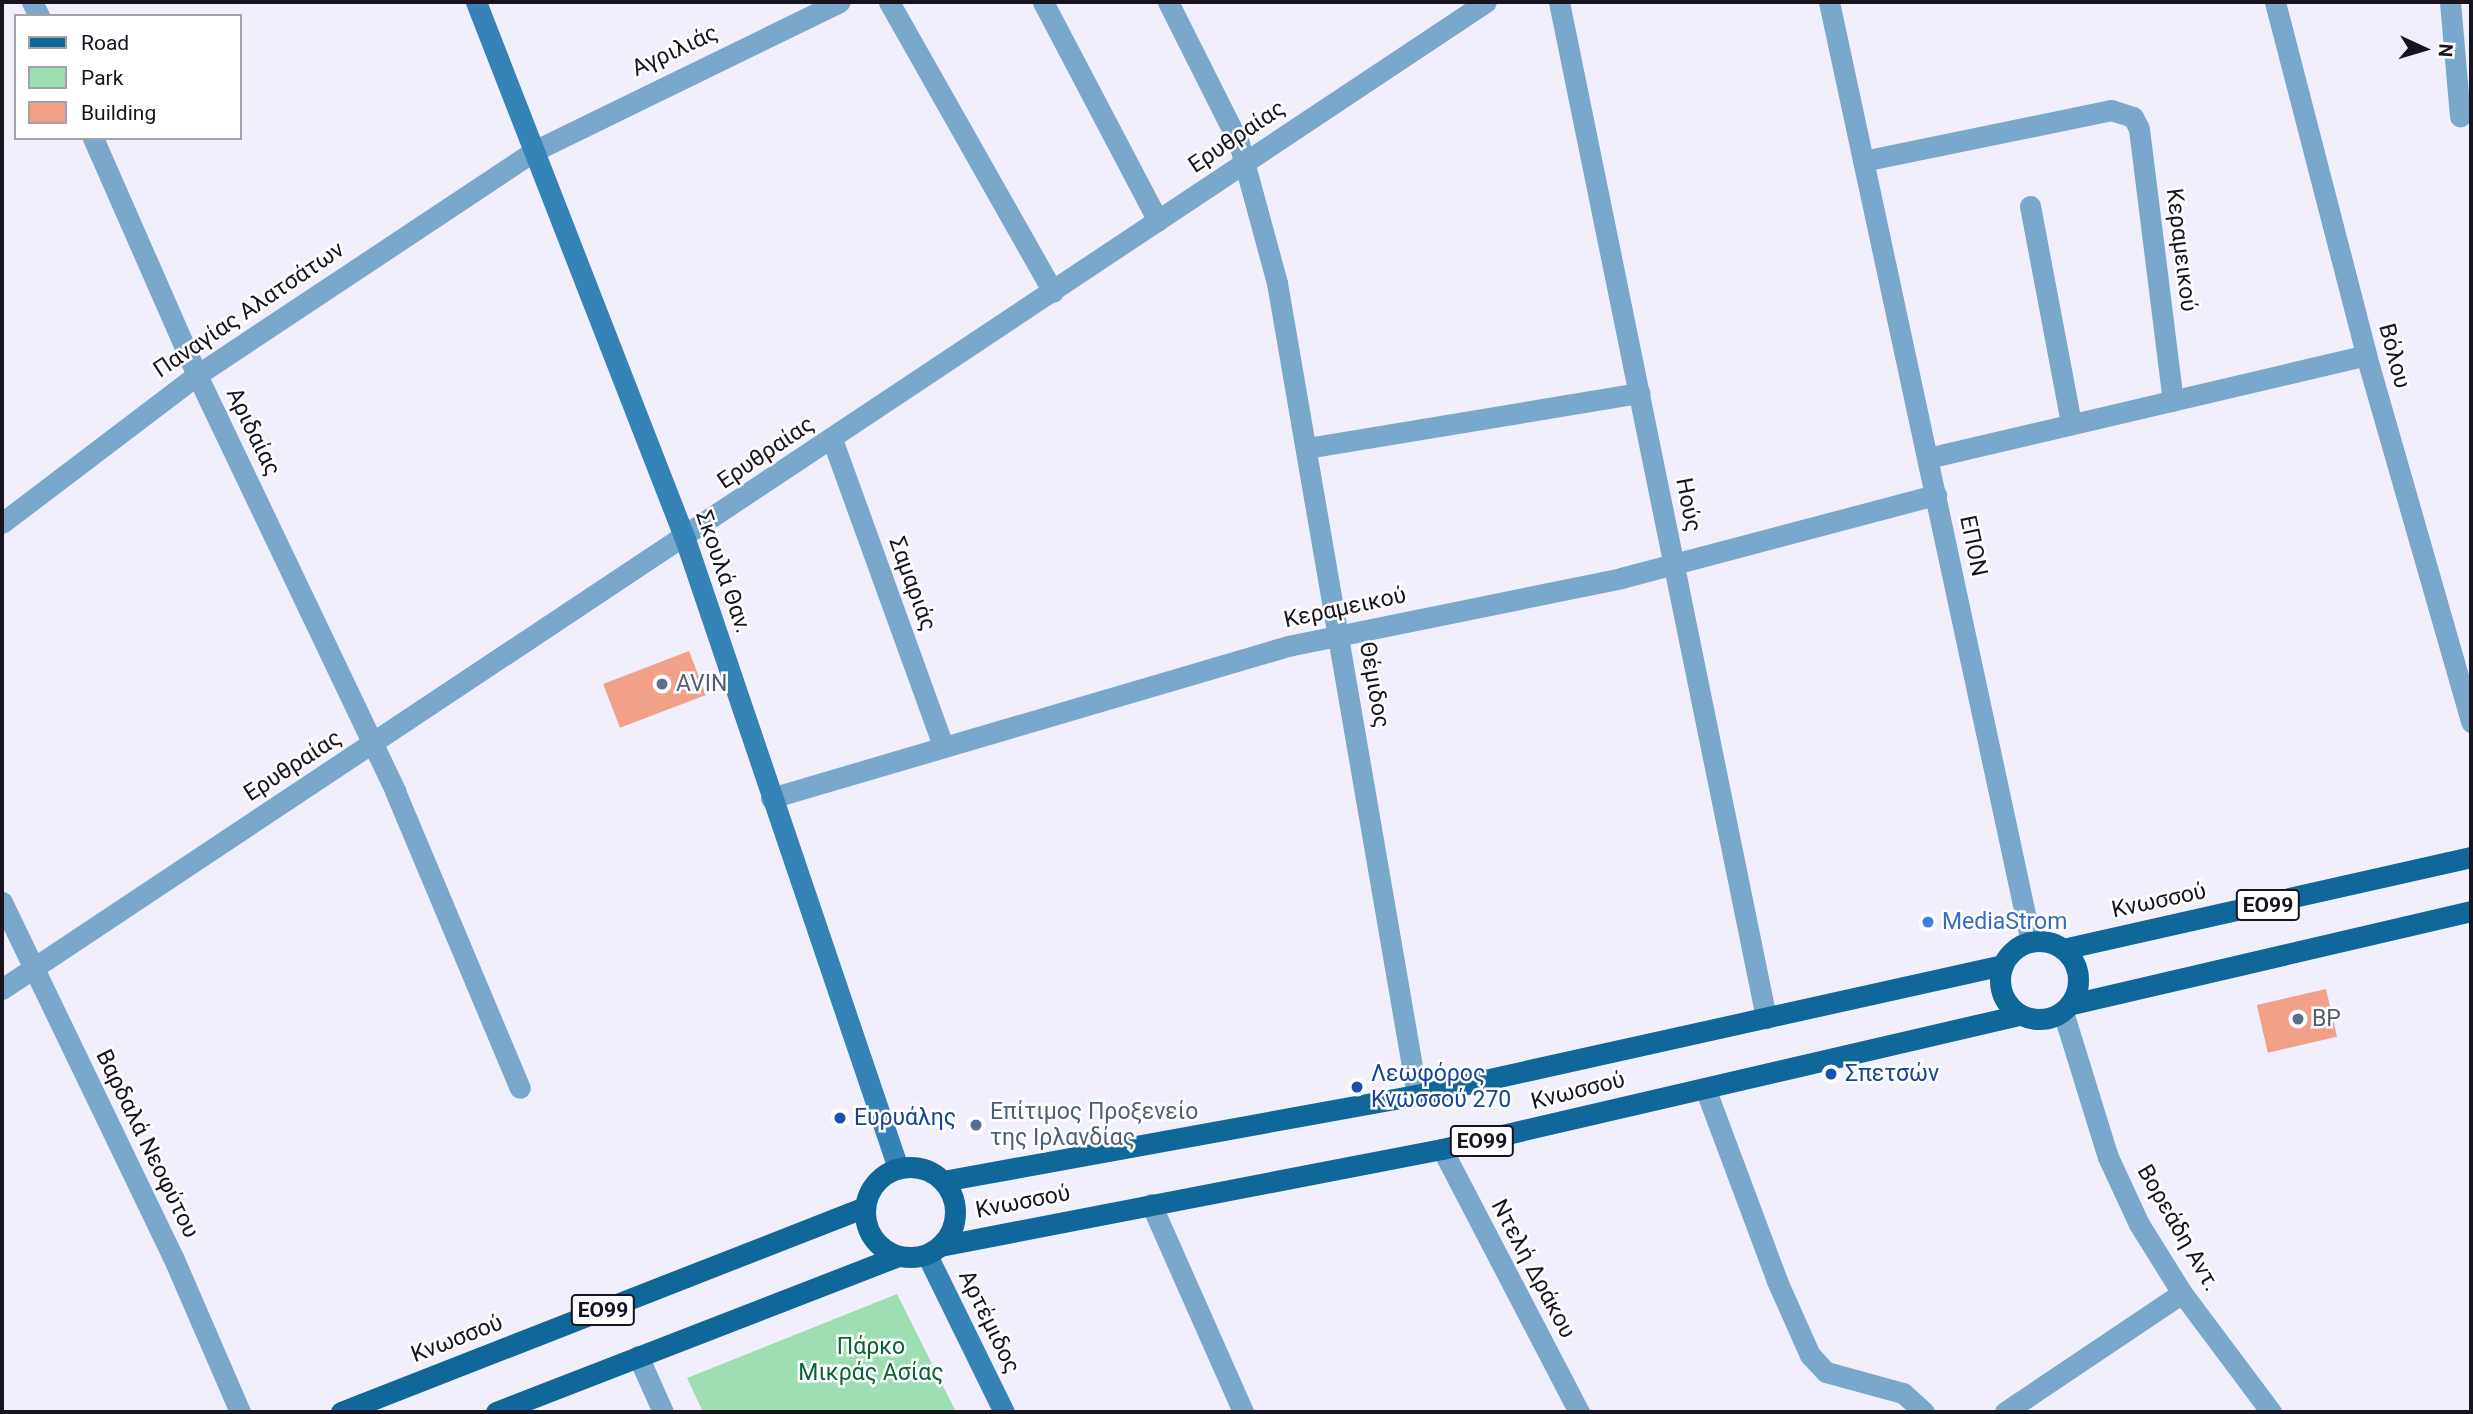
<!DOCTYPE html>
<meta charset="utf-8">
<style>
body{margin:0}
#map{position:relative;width:2473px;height:1414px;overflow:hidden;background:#f2effd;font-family:Roboto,sans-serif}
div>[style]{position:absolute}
.green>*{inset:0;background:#9ddeb2}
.building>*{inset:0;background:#f0a187;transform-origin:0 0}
.street>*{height:21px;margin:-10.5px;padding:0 10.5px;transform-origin:10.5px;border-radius:10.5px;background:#79a8cc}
.secondary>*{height:21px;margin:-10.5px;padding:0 10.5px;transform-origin:10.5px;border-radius:10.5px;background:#3583b7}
.primary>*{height:21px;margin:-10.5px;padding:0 10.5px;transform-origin:10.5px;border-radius:10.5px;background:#106799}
.primary>.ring{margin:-10.5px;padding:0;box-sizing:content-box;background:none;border:21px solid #106799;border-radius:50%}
.dots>*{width:19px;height:19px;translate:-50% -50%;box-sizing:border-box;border:4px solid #fff;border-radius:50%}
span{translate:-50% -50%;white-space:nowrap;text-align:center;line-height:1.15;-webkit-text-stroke:5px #fff;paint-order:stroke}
.shield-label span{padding:2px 5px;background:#fff;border:2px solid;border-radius:5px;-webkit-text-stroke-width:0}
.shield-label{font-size:21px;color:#17131f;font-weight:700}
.street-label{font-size:23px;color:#17131f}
.service-label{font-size:23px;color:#4e5e75}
.left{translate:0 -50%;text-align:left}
.shop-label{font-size:23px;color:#366cbe}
.transit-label{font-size:23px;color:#164399}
.park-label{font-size:23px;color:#096236}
.frame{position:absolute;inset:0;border:4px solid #17131f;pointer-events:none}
.legend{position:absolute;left:14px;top:14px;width:228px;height:126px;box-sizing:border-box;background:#fff;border:2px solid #a2a1a5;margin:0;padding:9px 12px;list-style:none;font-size:21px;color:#17131f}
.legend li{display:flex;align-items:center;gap:14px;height:35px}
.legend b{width:35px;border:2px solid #a2a1a5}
.north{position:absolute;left:2389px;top:14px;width:70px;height:70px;-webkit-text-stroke:5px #fff;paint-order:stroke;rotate:94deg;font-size:19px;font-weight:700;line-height:28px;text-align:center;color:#17131f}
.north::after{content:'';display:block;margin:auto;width:24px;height:32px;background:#17131f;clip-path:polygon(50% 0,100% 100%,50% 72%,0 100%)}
</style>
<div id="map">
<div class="green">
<div style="clip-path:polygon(897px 1294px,956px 1412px,703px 1412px,687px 1378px)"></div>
</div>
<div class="building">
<div style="left:689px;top:651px;width:47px;height:92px;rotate:69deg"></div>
<div style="left:2326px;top:989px;width:49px;height:71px;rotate:77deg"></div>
</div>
<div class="street">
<div style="left:32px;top:2px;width:16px;rotate:63deg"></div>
<div style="left:889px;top:2px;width:333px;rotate:60.5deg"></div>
<div style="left:1043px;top:2px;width:247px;rotate:62.3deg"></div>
<div style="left:1168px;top:2px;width:158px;rotate:63.3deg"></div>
<div style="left:1239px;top:143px;width:145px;rotate:74.8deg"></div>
<div style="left:1277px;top:283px;width:824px;rotate:80.22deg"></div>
<div style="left:1559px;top:2px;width:1037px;rotate:78.48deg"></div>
<div style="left:1829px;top:2px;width:961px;rotate:77.87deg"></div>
<div style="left:2275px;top:2px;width:365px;rotate:75.5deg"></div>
<div style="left:2366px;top:355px;width:382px;rotate:74deg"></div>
<div style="left:2450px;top:2px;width:115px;rotate:85deg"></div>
<div style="left:93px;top:138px;width:259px;rotate:66.3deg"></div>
<div style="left:197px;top:375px;width:461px;rotate:64.5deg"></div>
<div style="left:395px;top:791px;width:322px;rotate:67.2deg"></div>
<div style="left:1863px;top:161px;width:253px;rotate:-11.6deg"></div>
<div style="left:2111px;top:110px;width:23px;rotate:18deg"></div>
<div style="left:2133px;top:117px;width:13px;rotate:63deg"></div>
<div style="left:2139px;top:129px;width:274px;rotate:82.9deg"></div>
<div style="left:2030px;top:206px;width:222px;rotate:79.3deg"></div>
<div style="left:832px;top:439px;width:326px;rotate:70.1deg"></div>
<div style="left:1307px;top:448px;width:337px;rotate:-9.4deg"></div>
<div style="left:1928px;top:458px;width:450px;rotate:-13.2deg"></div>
<div style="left:2px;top:523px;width:245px;rotate:-37.2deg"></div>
<div style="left:197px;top:375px;width:405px;rotate:-33.6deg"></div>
<div style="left:534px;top:151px;width:340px;rotate:-26deg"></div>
<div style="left:771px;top:798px;width:539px;rotate:-16.38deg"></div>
<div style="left:1288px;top:646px;width:340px;rotate:-11.5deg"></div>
<div style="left:1621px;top:578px;width:326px;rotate:-14.8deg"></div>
<div style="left:2px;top:902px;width:394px;rotate:64.3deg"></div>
<div style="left:173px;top:1257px;width:169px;rotate:66.6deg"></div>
<div style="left:2px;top:989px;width:1782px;rotate:-33.63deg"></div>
<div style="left:2063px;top:1012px;width:152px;rotate:72.8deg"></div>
<div style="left:2108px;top:1157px;width:74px;rotate:65.2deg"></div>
<div style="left:2139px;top:1224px;width:81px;rotate:58.1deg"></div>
<div style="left:2182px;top:1293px;width:149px;rotate:53.2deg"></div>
<div style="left:1705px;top:1088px;width:206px;rotate:69.5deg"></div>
<div style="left:1777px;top:1281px;width:81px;rotate:66deg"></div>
<div style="left:1810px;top:1355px;width:23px;rotate:47deg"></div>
<div style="left:1826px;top:1372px;width:80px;rotate:15.3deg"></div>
<div style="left:1903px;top:1393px;width:28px;rotate:42deg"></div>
<div style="left:1442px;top:1149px;width:297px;rotate:62.5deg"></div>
<div style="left:1151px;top:1204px;width:227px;rotate:66.1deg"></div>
<div style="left:638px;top:1356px;width:61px;rotate:65.9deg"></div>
<div style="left:2005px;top:1412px;width:213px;rotate:-33.9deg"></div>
</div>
<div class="secondary">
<div style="left:476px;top:2px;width:576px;rotate:68.73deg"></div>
<div style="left:685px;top:539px;width:664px;rotate:71.29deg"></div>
<div style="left:927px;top:1255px;width:175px;rotate:63.9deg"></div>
</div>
<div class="primary">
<div class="ring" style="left:2000px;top:941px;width:57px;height:57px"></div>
<div style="left:2063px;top:949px;width:418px;rotate:-12.7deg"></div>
<div style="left:2072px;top:1004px;width:410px;rotate:-13.1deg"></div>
<div class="ring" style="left:865px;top:1167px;width:69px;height:69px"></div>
<div style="left:943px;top:1181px;width:482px;rotate:-10.3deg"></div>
<div style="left:1417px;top:1095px;width:600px;rotate:-12.51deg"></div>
<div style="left:940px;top:1246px;width:511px;rotate:-10.94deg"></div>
<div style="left:1442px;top:1149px;width:592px;rotate:-13.07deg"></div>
<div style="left:341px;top:1412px;width:563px;rotate:-21.37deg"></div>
<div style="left:496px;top:1412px;width:431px;rotate:-21.2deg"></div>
</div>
<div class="dots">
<div style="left:662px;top:684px;background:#5c6f8a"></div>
<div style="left:1928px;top:922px;background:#3f7fe0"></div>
<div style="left:2298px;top:1019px;background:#5c6f8a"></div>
<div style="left:1831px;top:1074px;background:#1a4fb4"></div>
<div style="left:1357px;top:1087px;background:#1a4fb4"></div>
<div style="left:840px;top:1118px;background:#1a4fb4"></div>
<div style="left:976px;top:1125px;background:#5c6f8a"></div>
</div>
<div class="shield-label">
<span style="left:2268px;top:905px">ΕΟ99</span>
<span style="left:1482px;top:1141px">ΕΟ99</span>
<span style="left:603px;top:1310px">ΕΟ99</span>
</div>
<div class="street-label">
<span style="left:675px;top:51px;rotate:-25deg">Αγριλιάς</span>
<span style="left:1237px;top:137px;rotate:-34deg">Ερυθραίας</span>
<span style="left:2181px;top:250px;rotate:83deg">Κεραμεικού</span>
<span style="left:249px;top:310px;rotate:-34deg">Παναγίας Αλατσάτων</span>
<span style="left:2394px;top:356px;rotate:75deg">Βόλου</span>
<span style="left:253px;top:432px;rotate:64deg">Αριδαίας</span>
<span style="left:766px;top:453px;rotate:-34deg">Ερυθραίας</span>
<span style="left:1688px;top:505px;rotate:79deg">Ηούς</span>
<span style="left:1973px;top:546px;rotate:78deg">ΕΠΟΝ</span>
<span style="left:723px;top:572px;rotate:71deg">Σκουλά Θαν.</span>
<span style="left:912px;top:584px;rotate:70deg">Σαμαριάς</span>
<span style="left:1345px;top:608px;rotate:-12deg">Κεραμεικού</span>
<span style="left:1374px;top:685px;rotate:80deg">Θέμιδος</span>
<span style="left:293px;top:766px;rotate:-33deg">Ερυθραίας</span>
<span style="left:2159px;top:901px;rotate:-12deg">Κνωσσού</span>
<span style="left:1578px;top:1091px;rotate:-14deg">Κνωσσού</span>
<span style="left:147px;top:1144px;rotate:64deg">Βαρδαλά Νεοφύτου</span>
<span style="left:1023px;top:1202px;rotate:-11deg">Κνωσσού</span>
<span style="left:2178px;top:1228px;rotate:60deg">Βορεάδη Αντ.</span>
<span style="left:1533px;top:1269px;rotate:62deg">Ντελή Δράκου</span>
<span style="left:989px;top:1322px;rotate:64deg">Αρτέμιδος</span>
<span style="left:457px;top:1339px;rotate:-21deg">Κνωσσού</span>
</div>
<div class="service-label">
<span class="left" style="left:676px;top:684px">AVIN</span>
<span class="left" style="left:2312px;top:1019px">BP</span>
<span class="left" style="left:990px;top:1125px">Επίτιμος Προξενείο<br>της Ιρλανδίας</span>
</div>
<div class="shop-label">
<span class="left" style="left:1942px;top:922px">MediaStrom</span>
</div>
<div class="transit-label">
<span class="left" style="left:1371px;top:1087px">Λεωφόρος<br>Κνωσσού 270</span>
<span class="left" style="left:1845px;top:1074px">Σπετσών</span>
<span class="left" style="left:854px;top:1118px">Ευρυάλης</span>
</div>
<div class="park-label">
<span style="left:871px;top:1360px">Πάρκο<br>Μικράς Ασίας</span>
</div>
<div class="frame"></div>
<ul class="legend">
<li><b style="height:9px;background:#106799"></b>Road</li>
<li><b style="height:19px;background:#9ddeb2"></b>Park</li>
<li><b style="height:19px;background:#f0a187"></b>Building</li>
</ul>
<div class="north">N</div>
</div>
